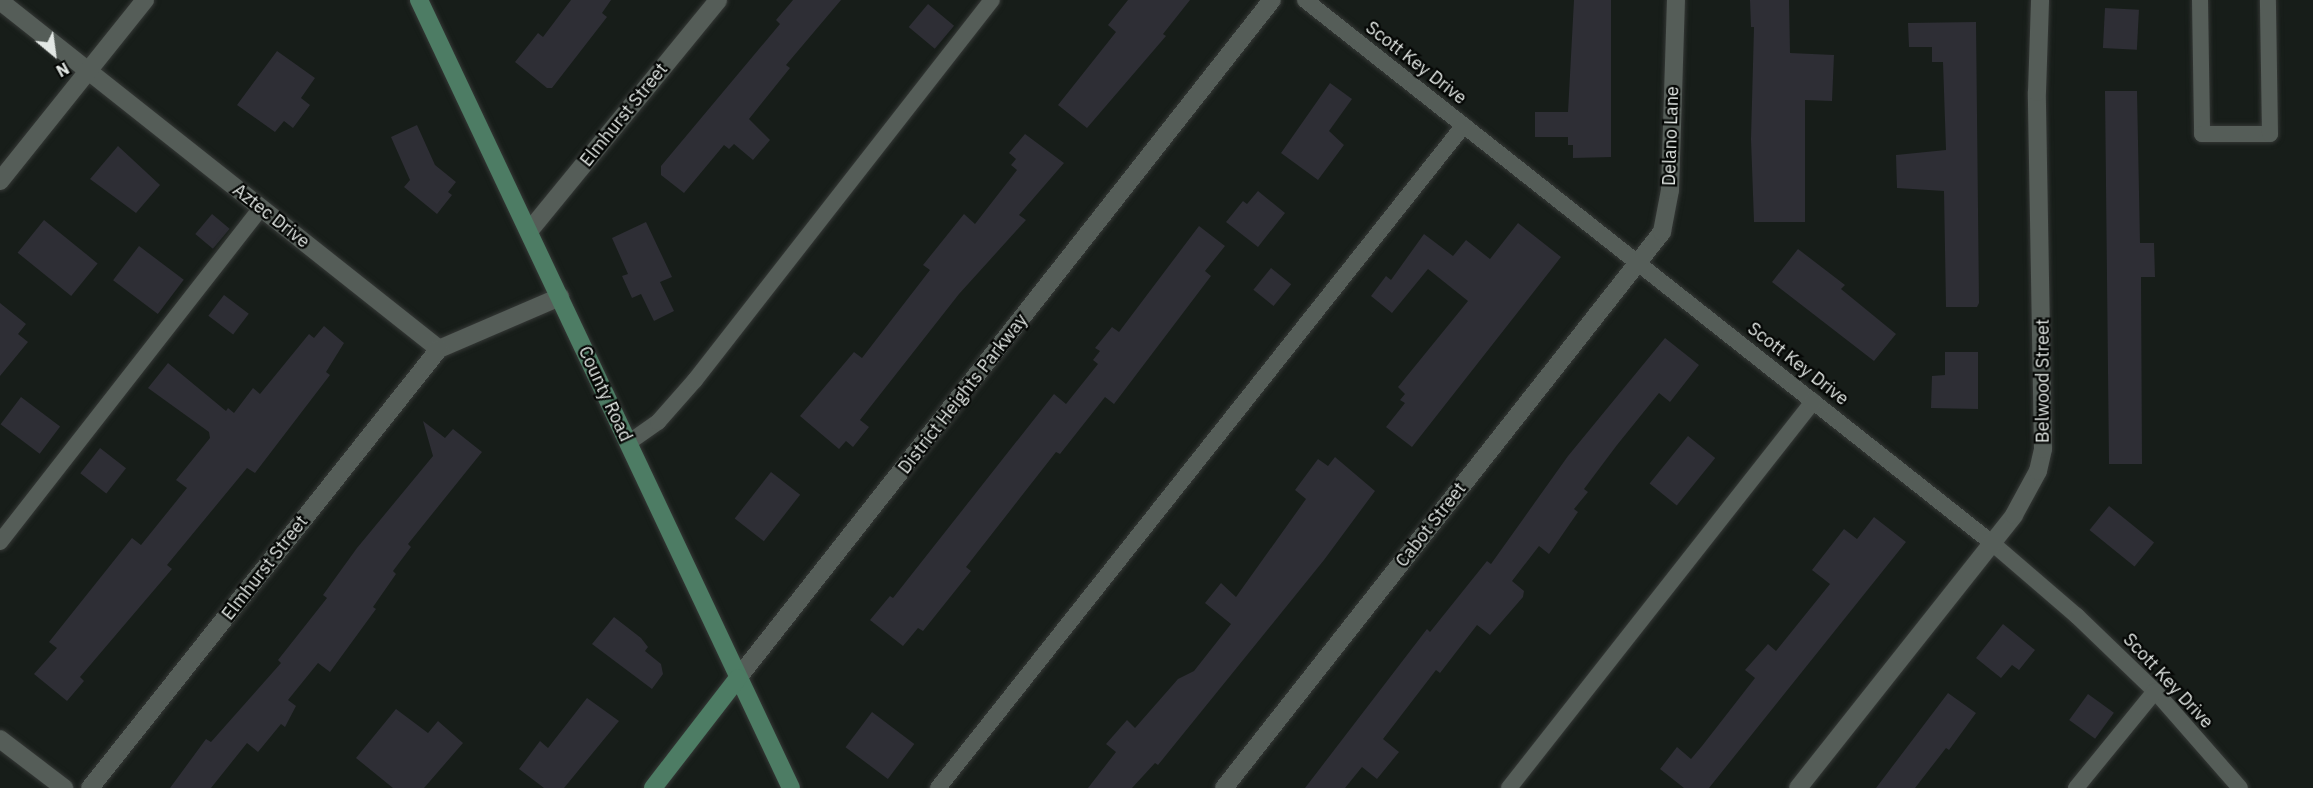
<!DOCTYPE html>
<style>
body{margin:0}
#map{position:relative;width:2313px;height:788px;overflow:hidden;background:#171d19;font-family:"IBM Plex Sans",sans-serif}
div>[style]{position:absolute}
.building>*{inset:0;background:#2e2e35;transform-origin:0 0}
.roads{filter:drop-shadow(0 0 2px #353836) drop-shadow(0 0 2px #353836)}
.lane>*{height:16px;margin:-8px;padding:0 8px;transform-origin:8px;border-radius:8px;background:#555d58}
.street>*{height:18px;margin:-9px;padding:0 9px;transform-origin:9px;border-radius:9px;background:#555d58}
.secondary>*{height:18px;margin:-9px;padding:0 9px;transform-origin:9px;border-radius:9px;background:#4d7c64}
span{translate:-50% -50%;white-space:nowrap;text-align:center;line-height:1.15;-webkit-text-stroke:4.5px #050705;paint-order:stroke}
.street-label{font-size:18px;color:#e3e8e5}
.north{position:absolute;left:24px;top:24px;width:60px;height:60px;-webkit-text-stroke:4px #050705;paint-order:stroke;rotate:151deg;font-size:16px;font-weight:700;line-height:24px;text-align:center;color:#e3e8e5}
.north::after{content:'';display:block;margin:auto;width:21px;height:27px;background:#e3e8e5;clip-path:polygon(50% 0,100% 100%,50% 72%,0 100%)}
</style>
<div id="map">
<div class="building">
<div style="clip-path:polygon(571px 0,611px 0,602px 13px,607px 17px,552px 88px,547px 88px,515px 62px,538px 33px,543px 37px)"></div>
<div style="clip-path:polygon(793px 0,841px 0,786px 65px,790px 68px,749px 119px,770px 140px,753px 160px,734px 144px,729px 149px,724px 145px,684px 193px,661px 175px,661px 166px,780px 24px,776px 20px)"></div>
<div style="clip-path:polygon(1128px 0,1190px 0,1163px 34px,1166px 36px,1087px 128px,1058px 105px,1116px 32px,1108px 25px)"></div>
<div style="clip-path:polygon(1574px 0,1611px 0,1611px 157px,1573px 158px,1573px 145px,1568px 145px,1568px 137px,1535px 137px,1535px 112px,1568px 112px)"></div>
<div style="clip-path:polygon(1750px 0,1789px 0,1790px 53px,1834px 55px,1832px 101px,1805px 100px,1805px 222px,1754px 222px,1751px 139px,1754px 27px,1751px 27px)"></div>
<div style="left:928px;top:4px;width:34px;height:30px;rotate:40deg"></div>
<div style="left:2105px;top:8px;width:34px;height:40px;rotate:3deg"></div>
<div style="clip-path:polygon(1976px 22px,1979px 303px,1977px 307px,1946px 307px,1944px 191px,1897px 188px,1896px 155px,1946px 150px,1943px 62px,1932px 62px,1932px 47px,1909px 47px,1908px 23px)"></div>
<div style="clip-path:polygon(277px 51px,315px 78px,301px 98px,310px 105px,293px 128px,284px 121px,275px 132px,237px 105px)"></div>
<div style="clip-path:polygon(1330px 83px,1352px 99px,1329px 131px,1344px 145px,1318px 180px,1281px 153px)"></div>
<div style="clip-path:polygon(2105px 91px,2137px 91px,2140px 243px,2154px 243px,2155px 277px,2141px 277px,2142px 464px,2109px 464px)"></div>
<div style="clip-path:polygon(417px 125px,435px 165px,456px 182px,448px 192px,452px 195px,437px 214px,404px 187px,410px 180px,391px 137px)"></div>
<div style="clip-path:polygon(1025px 134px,1064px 163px,1019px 215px,1026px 220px,959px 294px,860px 420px,869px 427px,853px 447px,846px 441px,839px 449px,800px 416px,854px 352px,862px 358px,930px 270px,923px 265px,964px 214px,975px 224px,1017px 170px,1011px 165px,1016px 159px,1009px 153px)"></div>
<div style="clip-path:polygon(118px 146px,160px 185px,136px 213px,90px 179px)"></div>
<div style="clip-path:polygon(1258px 191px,1285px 213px,1258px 247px,1226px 222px,1243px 201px,1247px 204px)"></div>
<div style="left:212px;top:214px;width:23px;height:26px;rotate:40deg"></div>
<div style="left:44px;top:220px;width:69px;height:42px;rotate:39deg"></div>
<div style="clip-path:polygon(646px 222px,672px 277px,660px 282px,674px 311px,654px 321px,641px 294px,632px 298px,622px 276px,628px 274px,612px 238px)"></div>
<div style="clip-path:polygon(1518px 223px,1561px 257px,1412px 447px,1386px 427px,1405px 403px,1400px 400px,1405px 394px,1398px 387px,1468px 301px,1428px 269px,1392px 313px,1371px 296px,1386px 276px,1391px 280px,1424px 234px,1453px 256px,1466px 240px,1490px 259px)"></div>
<div style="clip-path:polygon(1199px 226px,1225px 246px,1205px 271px,1211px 276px,1114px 404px,1105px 397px,1060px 454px,1056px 452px,966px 567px,971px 571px,923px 631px,918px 628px,903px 646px,870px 620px,890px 596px,893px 598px,1054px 394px,1066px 404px,1098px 364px,1093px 360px,1100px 351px,1095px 348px,1112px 327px,1119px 332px)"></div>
<div style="left:139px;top:246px;width:56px;height:43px;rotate:37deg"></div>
<div style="clip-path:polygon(1798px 249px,1845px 285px,1841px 289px,1896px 334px,1874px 361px,1772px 282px)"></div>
<div style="left:1271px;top:268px;width:26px;height:28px;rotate:39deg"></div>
<div style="left:224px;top:295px;width:31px;height:26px;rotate:37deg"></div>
<div style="clip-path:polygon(0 303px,26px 324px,18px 334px,28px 342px,0 376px)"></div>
<div style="clip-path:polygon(324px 326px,344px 343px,326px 372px,330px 375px,255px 473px,247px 468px,167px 565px,172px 569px,80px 677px,84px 681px,67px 701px,34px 674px,57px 648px,49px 642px,132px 538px,141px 545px,187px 488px,176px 480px,210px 438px,209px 432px,148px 388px,168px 363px,226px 411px,228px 408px,234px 413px,253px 388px,260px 394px,309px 334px,314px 338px)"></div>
<div style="clip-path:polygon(1665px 338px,1699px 365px,1670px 402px,1659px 393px,1617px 445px,1584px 489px,1588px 492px,1574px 509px,1578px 512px,1549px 554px,1539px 546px,1512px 581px,1524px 591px,1523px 597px,1490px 635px,1477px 625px,1440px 673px,1436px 670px,1383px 739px,1399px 752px,1377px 779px,1362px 767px,1345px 788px,1305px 788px,1427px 629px,1430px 632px,1487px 561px,1491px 564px,1568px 456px)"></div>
<div style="clip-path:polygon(1945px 352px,1978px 352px,1978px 409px,1931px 408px,1932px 376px,1945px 375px)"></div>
<div style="left:21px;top:397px;width:49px;height:34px;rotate:37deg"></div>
<div style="clip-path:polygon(423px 421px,445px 438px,453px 429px,482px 452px,408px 544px,411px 547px,393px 571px,396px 574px,373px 607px,376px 609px,330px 672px,318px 663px,288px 700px,296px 706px,285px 727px,281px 724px,258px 752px,247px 743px,211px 788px,170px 788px,206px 739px,211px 742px,281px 663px,278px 660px,327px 598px,323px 595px,357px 548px,433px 456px)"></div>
<div style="left:1688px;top:436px;width:35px;height:61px;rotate:39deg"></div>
<div style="left:100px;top:448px;width:33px;height:32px;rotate:38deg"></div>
<div style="clip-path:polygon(1335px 457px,1375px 491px,1324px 560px,1158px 765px,1155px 763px,1132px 788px,1088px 788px,1116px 752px,1106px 744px,1127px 720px,1135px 728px,1178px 679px,1194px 671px,1231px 624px,1205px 603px,1221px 583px,1236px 597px,1306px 499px,1295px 490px,1318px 459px,1328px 466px)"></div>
<div style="left:771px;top:472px;width:37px;height:59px;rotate:38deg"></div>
<div style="left:2109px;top:506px;width:58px;height:31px;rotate:39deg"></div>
<div style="clip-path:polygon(1874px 517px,1906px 542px,1709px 788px,1684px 788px,1660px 769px,1677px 747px,1691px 759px,1702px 746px,1755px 678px,1745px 670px,1768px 644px,1776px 651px,1830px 584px,1812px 570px,1844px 529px,1857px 539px)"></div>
<div style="clip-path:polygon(614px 617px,641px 638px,648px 647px,645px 651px,661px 664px,663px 674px,652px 689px,592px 644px)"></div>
<div style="clip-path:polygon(2003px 624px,2035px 650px,2019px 670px,2012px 665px,2001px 678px,1976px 658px)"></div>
<div style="clip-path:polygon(1948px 693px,1976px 713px,1949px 750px,1946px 748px,1915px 788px,1876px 788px)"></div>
<div style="left:2088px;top:694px;width:32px;height:32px;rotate:36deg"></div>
<div style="clip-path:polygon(587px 698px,619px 721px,564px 788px,544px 788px,519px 769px,540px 741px,548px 748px)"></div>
<div style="clip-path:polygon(396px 709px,428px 733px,438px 721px,463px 743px,424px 788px,393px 788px,356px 758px)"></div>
<div style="left:872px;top:712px;width:53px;height:44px;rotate:37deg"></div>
</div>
<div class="roads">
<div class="lane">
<div style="left:1305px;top:0;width:876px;rotate:38.32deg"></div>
<div style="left:1992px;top:543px;width:112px;rotate:40.7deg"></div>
<div style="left:2077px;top:616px;width:108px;rotate:43.9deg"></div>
<div style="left:2155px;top:691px;width:129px;rotate:48.8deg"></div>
<div style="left:2200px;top:0;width:134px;rotate:89.1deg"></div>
<div style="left:2202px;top:134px;width:68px"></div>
<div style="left:2270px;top:134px;width:134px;rotate:-90.9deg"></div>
<div style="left:628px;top:443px;width:37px;rotate:-35deg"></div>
<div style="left:658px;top:422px;width:56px;rotate:-48.6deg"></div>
<div style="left:695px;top:380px;width:482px;rotate:-52deg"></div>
<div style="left:0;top:542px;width:424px;rotate:-52deg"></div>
<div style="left:938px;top:788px;width:846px;rotate:-51.57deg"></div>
<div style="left:1509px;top:788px;width:492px;rotate:-51.8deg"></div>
<div style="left:2076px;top:788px;width:125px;rotate:-50.8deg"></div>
</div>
<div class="street">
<div style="left:0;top:1px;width:560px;rotate:38.4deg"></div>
<div style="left:439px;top:349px;width:132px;rotate:-23.3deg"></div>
<div style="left:0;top:181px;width:232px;rotate:-51.3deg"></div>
<div style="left:530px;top:230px;width:297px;rotate:-50.7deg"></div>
<div style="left:738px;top:678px;width:863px;rotate:-51.78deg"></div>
<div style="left:0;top:739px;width:81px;rotate:37.4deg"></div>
<div style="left:90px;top:788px;width:561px;rotate:-51.52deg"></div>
<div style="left:1224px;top:788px;width:708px;rotate:-51.77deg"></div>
<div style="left:1662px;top:232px;width:43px;rotate:-79.2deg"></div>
<div style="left:1670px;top:190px;width:190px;rotate:-88.2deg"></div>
<div style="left:1798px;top:788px;width:348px;rotate:-51.6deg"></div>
<div style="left:2014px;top:515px;width:50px;rotate:-61.4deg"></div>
<div style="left:2038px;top:471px;width:23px;rotate:-77deg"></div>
<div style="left:2043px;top:449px;width:357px;rotate:-91deg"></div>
<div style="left:2037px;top:92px;width:92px;rotate:-88.1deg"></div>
</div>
<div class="secondary">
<div style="left:419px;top:0;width:871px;rotate:64.73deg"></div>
<div style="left:653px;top:788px;width:139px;rotate:-52.3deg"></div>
</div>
</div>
<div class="street-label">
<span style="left:1416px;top:63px;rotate:38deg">Scott Key Drive</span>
<span style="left:624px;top:115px;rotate:-51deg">Elmhurst Street</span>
<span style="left:1671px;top:136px;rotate:-88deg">Delano Lane</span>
<span style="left:271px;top:216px;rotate:38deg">Aztec Drive</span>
<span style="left:1798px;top:364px;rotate:38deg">Scott Key Drive</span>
<span style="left:2043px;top:381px;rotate:-90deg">Belwood Street</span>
<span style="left:605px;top:394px;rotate:65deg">County Road</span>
<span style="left:963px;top:394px;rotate:-52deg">District Heights Parkway</span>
<span style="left:1431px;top:525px;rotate:-52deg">Cabot Street</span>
<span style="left:265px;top:568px;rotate:-52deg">Elmhurst Street</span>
<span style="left:2168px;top:681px;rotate:47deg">Scott Key Drive</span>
</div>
<div class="north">N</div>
</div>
